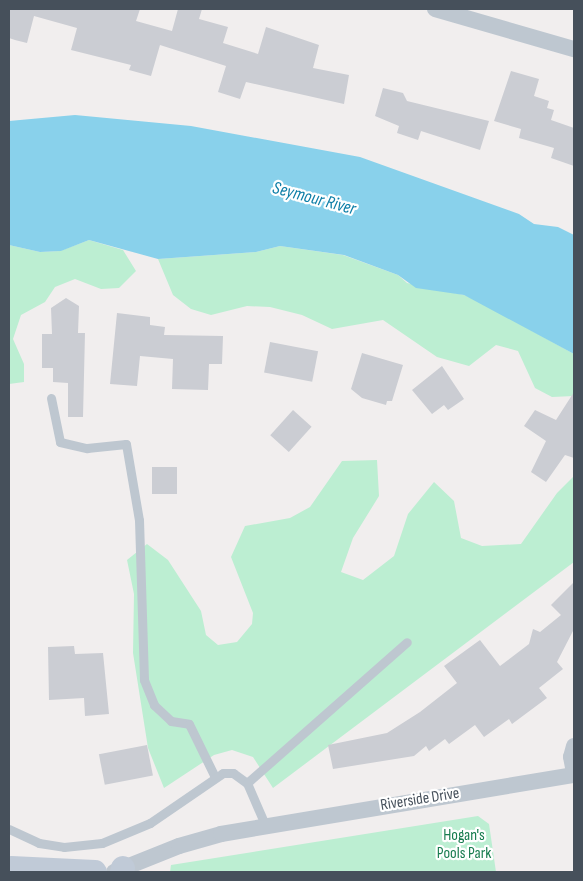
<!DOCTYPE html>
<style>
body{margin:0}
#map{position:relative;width:583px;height:881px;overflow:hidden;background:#f1eeee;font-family:"Sofia Sans Condensed",sans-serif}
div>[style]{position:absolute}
.green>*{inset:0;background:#bceed2}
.water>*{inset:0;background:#89d1eb}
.building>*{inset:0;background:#cbcdd3;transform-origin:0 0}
.service>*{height:9px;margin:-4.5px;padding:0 4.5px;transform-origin:4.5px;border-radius:4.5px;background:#bec7d0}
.minor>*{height:16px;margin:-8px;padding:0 8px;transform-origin:8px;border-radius:8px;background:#bec7d0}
.secondary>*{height:24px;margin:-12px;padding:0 12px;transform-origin:12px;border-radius:12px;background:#c0cad7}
span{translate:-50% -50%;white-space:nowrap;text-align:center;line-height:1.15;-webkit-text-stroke:4.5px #fff;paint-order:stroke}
.street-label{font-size:16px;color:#46505b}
.park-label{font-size:16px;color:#187c4f}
.water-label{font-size:18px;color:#0d7ea7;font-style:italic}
.frame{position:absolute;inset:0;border:10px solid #46505b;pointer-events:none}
</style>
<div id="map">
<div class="green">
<div style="clip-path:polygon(89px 240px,123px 250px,136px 271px,119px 288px,101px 289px,75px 279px,55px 287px,45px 302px,21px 315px,13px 339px,24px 364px,24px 382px,9px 384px,9px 245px,40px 252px,60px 251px)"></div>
<div style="clip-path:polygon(280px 246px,343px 255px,398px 275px,407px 283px,464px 295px,480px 302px,574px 354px,574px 396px,552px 397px,535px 388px,518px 351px,496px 345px,469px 366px,437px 357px,383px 320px,332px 329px,302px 315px,270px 307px,247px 306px,211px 315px,191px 309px,173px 295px,158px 259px,256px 252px)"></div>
<div style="clip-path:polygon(377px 460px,379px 496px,353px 538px,341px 572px,363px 580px,394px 556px,408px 514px,434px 482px,454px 501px,461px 538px,482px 546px,521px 544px,557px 493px,574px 476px,574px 562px,273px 788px,253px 757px,232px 750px,214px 755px,164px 788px,148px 748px,133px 653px,134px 594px,127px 560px,147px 544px,168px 560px,201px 611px,206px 635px,218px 645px,237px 642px,252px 624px,253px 613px,231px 557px,245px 526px,290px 518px,310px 507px,342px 461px)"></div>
<div style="clip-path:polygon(478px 816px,489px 824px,496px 872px,170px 872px,171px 865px)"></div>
</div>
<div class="water">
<div style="clip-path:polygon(75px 115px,191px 126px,360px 157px,519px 214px,534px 224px,558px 227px,574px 235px,574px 354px,464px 295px,416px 288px,398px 275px,344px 255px,280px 246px,256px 252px,158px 259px,89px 240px,61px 251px,40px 252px,9px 245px,9px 121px)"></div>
</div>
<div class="building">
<div style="clip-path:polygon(9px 9px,140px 9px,136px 21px,172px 31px,178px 9px,202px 9px,199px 19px,228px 27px,223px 43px,258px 54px,266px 27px,319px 45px,313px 68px,349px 75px,344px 104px,246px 82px,240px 99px,218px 92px,226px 66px,160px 45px,151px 76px,129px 70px,131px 65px,71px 50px,77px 28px,34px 16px,27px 43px,15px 40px,9px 38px)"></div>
<div style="clip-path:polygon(511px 71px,539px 79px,534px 96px,549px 101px,547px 108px,554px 110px,551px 120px,574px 128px,574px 166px,551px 158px,554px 148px,519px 138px,521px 129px,494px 121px)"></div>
<div style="clip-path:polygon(383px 88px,403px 93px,407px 101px,489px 121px,480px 150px,421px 131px,418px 140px,397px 133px,399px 126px,375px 116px)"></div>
<div style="clip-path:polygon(66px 298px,79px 306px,78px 333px,85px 333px,83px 417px,68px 417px,68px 383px,53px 382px,53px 368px,42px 368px,42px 334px,52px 334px,51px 308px)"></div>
<div style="clip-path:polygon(117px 313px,150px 317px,150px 325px,165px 327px,164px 335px,223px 336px,222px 364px,209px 364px,208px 390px,172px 389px,173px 359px,140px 356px,137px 386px,110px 384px)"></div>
<div style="left:270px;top:342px;width:49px;height:31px;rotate:11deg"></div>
<div style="clip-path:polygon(362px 353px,403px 365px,392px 401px,387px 401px,386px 405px,362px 398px,351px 389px)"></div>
<div style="clip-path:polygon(442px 366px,464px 399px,448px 410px,444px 405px,432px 414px,412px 390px)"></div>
<div style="clip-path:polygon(574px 392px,574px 458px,565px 455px,546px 482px,531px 472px,546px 441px,524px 426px,535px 410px,556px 420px)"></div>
<div style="left:293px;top:410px;width:25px;height:34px;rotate:42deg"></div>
<div style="left:152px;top:467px;width:25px;height:27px"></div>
<div style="clip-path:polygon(574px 582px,574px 629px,557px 662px,563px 669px,539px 688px,547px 698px,512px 724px,509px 719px,484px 737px,475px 725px,449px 744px,445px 739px,429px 751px,426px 746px,414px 756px,333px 769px,328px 745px,387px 733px,420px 712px,457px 683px,444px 666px,480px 640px,500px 666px,529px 644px,533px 629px,540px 632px,561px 615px,551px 605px)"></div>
<div style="clip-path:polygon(74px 646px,75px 654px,103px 653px,109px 714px,85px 716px,84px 698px,49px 700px,48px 647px)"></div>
<div style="left:147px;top:745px;width:31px;height:49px;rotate:79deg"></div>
</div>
<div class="service">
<div style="left:51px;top:398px;width:45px;rotate:78.4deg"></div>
<div style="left:60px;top:442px;width:28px;rotate:13deg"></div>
<div style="left:87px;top:448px;width:39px;rotate:-6deg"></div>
<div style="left:126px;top:444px;width:77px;rotate:80.3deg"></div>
<div style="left:139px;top:520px;width:160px;rotate:88.2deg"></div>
<div style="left:144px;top:680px;width:27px;rotate:68deg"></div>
<div style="left:154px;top:705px;width:23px;rotate:43deg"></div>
<div style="left:171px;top:721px;width:18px;rotate:9deg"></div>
<div style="left:189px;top:724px;width:59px;rotate:63.9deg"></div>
<div style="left:247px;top:783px;width:213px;rotate:-41.4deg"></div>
<div style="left:9px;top:829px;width:33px;rotate:25deg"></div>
<div style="left:39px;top:843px;width:25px;rotate:9deg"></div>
<div style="left:64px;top:847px;width:38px;rotate:-6deg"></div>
<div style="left:102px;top:843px;width:52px;rotate:-22.6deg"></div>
<div style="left:150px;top:823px;width:88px;rotate:-34.4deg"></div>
<div style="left:223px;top:773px;width:10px"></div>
<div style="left:233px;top:773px;width:17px;rotate:36deg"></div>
<div style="left:247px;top:783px;width:48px;rotate:66.6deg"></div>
</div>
<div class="minor">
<div style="left:435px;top:9px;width:145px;rotate:16.1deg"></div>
<div style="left:574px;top:746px;width:11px;rotate:105deg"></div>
<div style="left:571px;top:757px;width:15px;rotate:79deg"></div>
<div style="left:114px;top:872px;width:70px;rotate:-21.8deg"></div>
<div style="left:179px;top:846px;width:44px;rotate:-15.9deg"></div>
<div style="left:221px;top:834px;width:358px;rotate:-9.5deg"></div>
</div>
<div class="secondary">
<div style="left:11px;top:868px;width:84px;rotate:2.7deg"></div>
<div style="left:122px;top:872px;width:4px;rotate:-76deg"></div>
</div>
<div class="street-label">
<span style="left:420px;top:800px;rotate:-9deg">Riverside Drive</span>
</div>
<div class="park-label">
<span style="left:464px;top:845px">Hogan's<br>Pools Park</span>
</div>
<div class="water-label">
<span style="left:314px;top:199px;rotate:15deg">Seymour River</span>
</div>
<div class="frame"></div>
</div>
